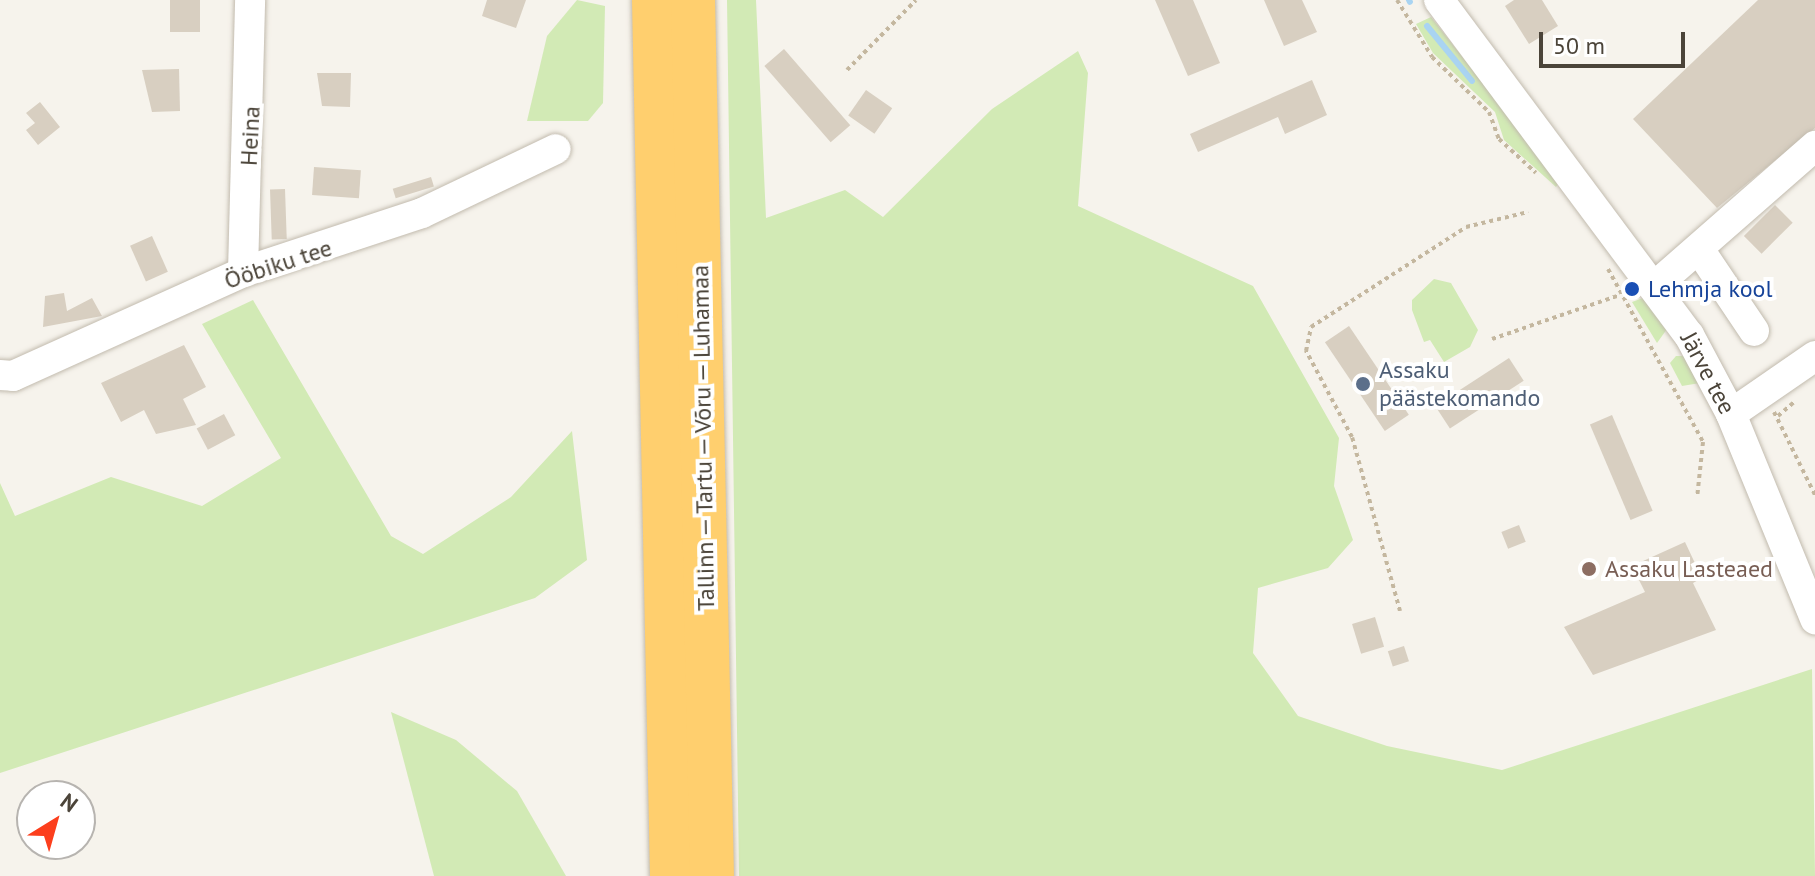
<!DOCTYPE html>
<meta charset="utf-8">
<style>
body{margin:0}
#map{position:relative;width:1815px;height:876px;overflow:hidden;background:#f6f3ec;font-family:"PT Sans",sans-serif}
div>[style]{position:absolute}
.green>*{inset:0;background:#d2eab5}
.stream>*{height:6px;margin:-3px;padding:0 3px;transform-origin:3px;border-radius:3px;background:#a9d4f2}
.building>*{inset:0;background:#d8cfc1;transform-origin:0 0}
.path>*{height:4px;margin-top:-2px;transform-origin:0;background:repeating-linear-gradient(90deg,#c4b79f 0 4px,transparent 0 8px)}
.roads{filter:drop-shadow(0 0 2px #c2bbae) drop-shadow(0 0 2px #c2bbae)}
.minor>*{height:30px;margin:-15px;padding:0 15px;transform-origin:15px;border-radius:15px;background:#fff}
.highway>*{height:44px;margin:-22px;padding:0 22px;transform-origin:22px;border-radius:22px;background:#ffcf6e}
.dots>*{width:22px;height:22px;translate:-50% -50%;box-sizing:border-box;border:4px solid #fff;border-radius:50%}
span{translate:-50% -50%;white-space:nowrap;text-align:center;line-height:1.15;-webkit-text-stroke:8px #fff;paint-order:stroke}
.street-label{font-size:24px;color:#4b4439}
.transit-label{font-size:24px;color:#164399}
.left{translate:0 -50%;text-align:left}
.service-label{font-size:24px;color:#4e5e75}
.education-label{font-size:24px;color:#785e54}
.north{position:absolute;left:16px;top:780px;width:80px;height:80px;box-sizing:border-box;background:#fff;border:2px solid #b7b4b0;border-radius:50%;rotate:37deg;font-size:22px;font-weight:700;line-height:32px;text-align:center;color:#4b4439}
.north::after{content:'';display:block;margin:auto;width:28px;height:36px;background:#fc3f1d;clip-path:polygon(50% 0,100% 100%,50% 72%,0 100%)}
.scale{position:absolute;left:1539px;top:32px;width:146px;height:36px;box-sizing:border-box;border:4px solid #4b4439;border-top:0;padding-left:10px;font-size:24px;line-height:28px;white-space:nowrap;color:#4b4439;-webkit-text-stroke:6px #fff;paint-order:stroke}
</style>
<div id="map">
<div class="green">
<div style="clip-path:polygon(577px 0,605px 6px,603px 103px,588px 121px,527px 121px,547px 36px)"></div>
<div style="clip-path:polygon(727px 0,756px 0,766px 218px,845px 190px,883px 217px,992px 109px,1078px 51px,1088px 73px,1078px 206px,1253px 286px,1339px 438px,1334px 486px,1353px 540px,1328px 568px,1258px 588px,1253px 653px,1298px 716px,1387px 746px,1502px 770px,1812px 669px,1815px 876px,739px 876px)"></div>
<div style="clip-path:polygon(1431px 17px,1560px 181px,1556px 187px,1504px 140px,1495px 112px,1433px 53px,1416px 24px)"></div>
<div style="clip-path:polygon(1434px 279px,1451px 283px,1478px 330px,1470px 347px,1444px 362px,1430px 340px,1424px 342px,1412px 310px,1412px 300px)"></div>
<div style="clip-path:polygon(1643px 298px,1667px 329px,1657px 343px,1632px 302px)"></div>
<div style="clip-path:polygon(253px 300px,391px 536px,423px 554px,511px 497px,572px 431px,587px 560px,535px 598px,0 773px,0 483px,15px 516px,111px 477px,202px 506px,281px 458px,202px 324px)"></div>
<div style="clip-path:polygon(1676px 356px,1684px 356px,1700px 383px,1682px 386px,1670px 363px)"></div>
<div style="clip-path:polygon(391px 712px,456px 740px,517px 791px,566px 876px,434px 876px)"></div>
</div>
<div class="stream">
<div style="left:1409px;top:0;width:2px;rotate:63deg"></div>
<div style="left:1427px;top:26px;width:71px;rotate:50.7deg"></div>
</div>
<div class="building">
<div style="left:170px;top:0;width:30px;height:32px"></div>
<div style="clip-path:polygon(487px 0,526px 0,516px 28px,482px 16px)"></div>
<div style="clip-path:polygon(1155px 0,1193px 0,1220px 63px,1188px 76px)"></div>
<div style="clip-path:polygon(1264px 0,1302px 0,1317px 32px,1284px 46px)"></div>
<div style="clip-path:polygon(1514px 0,1542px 0,1558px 26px,1529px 44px,1505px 6px)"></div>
<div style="clip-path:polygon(1758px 0,1815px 0,1815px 128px,1717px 208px,1633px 119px)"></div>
<div style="left:784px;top:49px;width:101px;height:26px;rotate:49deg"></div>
<div style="clip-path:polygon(179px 69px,180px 111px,152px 112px,142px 70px)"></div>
<div style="clip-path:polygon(317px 73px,351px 73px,350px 107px,322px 106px)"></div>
<div style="clip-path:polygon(1312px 80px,1327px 115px,1285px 134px,1278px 117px,1198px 152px,1190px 134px)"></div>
<div style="left:866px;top:90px;width:32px;height:31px;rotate:35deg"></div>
<div style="clip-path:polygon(40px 102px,60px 127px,38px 145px,26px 130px,35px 123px,26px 113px)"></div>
<div style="left:314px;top:167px;width:47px;height:28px;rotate:4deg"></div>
<div style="left:431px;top:177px;width:10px;height:40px;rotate:73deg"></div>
<div style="left:285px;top:189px;width:50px;height:15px;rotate:88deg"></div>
<div style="left:1775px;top:205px;width:25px;height:44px;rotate:45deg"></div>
<div style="left:152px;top:236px;width:39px;height:24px;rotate:66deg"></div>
<div style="clip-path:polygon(64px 293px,67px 311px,92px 298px,102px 316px,43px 327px,45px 296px)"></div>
<div style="left:1349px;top:326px;width:107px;height:29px;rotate:56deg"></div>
<div style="clip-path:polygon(184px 345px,206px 387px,183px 399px,196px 425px,156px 434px,144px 410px,121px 422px,101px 383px)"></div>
<div style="left:1509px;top:358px;width:27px;height:88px;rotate:57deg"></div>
<div style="left:224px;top:414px;width:24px;height:31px;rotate:62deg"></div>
<div style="left:1612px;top:415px;width:104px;height:24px;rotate:67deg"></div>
<div style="left:1519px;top:525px;width:18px;height:19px;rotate:68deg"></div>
<div style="clip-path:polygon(1685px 542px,1702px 578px,1693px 583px,1716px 630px,1593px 675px,1564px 627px,1645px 592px,1632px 566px)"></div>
<div style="left:1375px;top:617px;width:31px;height:24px;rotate:73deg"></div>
<div style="left:1404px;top:646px;width:16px;height:17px;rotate:72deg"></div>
</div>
<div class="path">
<div style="left:1397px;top:0;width:67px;rotate:58.4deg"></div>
<div style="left:1432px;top:57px;width:79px;rotate:44deg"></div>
<div style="left:1489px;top:112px;width:29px;rotate:70deg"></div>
<div style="left:1499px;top:139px;width:50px;rotate:42.6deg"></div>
<div style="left:847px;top:70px;width:98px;rotate:-45.4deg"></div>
<div style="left:1608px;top:269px;width:197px;rotate:61.2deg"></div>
<div style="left:1703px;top:442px;width:56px;rotate:96.1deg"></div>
<div style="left:1492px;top:339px;width:135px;rotate:-19deg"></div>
<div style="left:1774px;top:412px;width:93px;rotate:63.7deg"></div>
<div style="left:1778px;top:416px;width:21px;rotate:-41deg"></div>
<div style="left:1400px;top:611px;width:180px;rotate:-105.4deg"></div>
<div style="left:1352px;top:437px;width:98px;rotate:-118.1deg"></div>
<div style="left:1306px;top:351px;width:25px;rotate:-78deg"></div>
<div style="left:1311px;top:327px;width:184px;rotate:-32.8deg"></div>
<div style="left:1466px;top:227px;width:64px;rotate:-13.6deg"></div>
</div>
<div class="roads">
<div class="minor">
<div style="left:1439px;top:0;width:418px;rotate:53.3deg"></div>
<div style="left:1689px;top:335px;width:89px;rotate:62deg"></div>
<div style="left:1731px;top:414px;width:222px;rotate:67.7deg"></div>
<div style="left:1701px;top:252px;width:95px;rotate:56.1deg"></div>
<div style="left:243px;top:272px;width:272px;rotate:-88.5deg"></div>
<div style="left:1655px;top:286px;width:213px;rotate:-41.2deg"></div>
<div style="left:0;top:375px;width:13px;rotate:4deg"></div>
<div style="left:13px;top:376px;width:252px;rotate:-24.3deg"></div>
<div style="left:243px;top:272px;width:188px;rotate:-18.2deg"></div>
<div style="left:422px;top:213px;width:148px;rotate:-25.5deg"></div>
<div style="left:1731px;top:414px;width:102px;rotate:-34.6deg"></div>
</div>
<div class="highway">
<div style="left:654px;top:0;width:876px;rotate:88.82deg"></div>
<div style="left:693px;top:0;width:876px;rotate:88.76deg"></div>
</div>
</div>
<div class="dots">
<div style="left:1632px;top:289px;background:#1a4fb4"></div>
<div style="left:1363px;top:384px;background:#5c6f8a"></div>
<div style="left:1589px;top:569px;background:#8d6e63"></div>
</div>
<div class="street-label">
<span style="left:250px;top:136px;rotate:-87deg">Heina</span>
<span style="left:278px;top:264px;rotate:-18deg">Ööbiku tee</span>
<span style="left:1708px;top:373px;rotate:62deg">Järve tee</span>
<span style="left:703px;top:438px;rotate:-91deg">Tallinn — Tartu — Võru — Luhamaa</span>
</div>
<div class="transit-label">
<span class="left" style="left:1648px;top:289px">Lehmja kool</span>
</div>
<div class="service-label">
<span class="left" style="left:1379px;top:384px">Assaku<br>päästekomando</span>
</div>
<div class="education-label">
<span class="left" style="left:1605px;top:569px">Assaku Lasteaed</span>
</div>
<div class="north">N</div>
<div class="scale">50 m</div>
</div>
